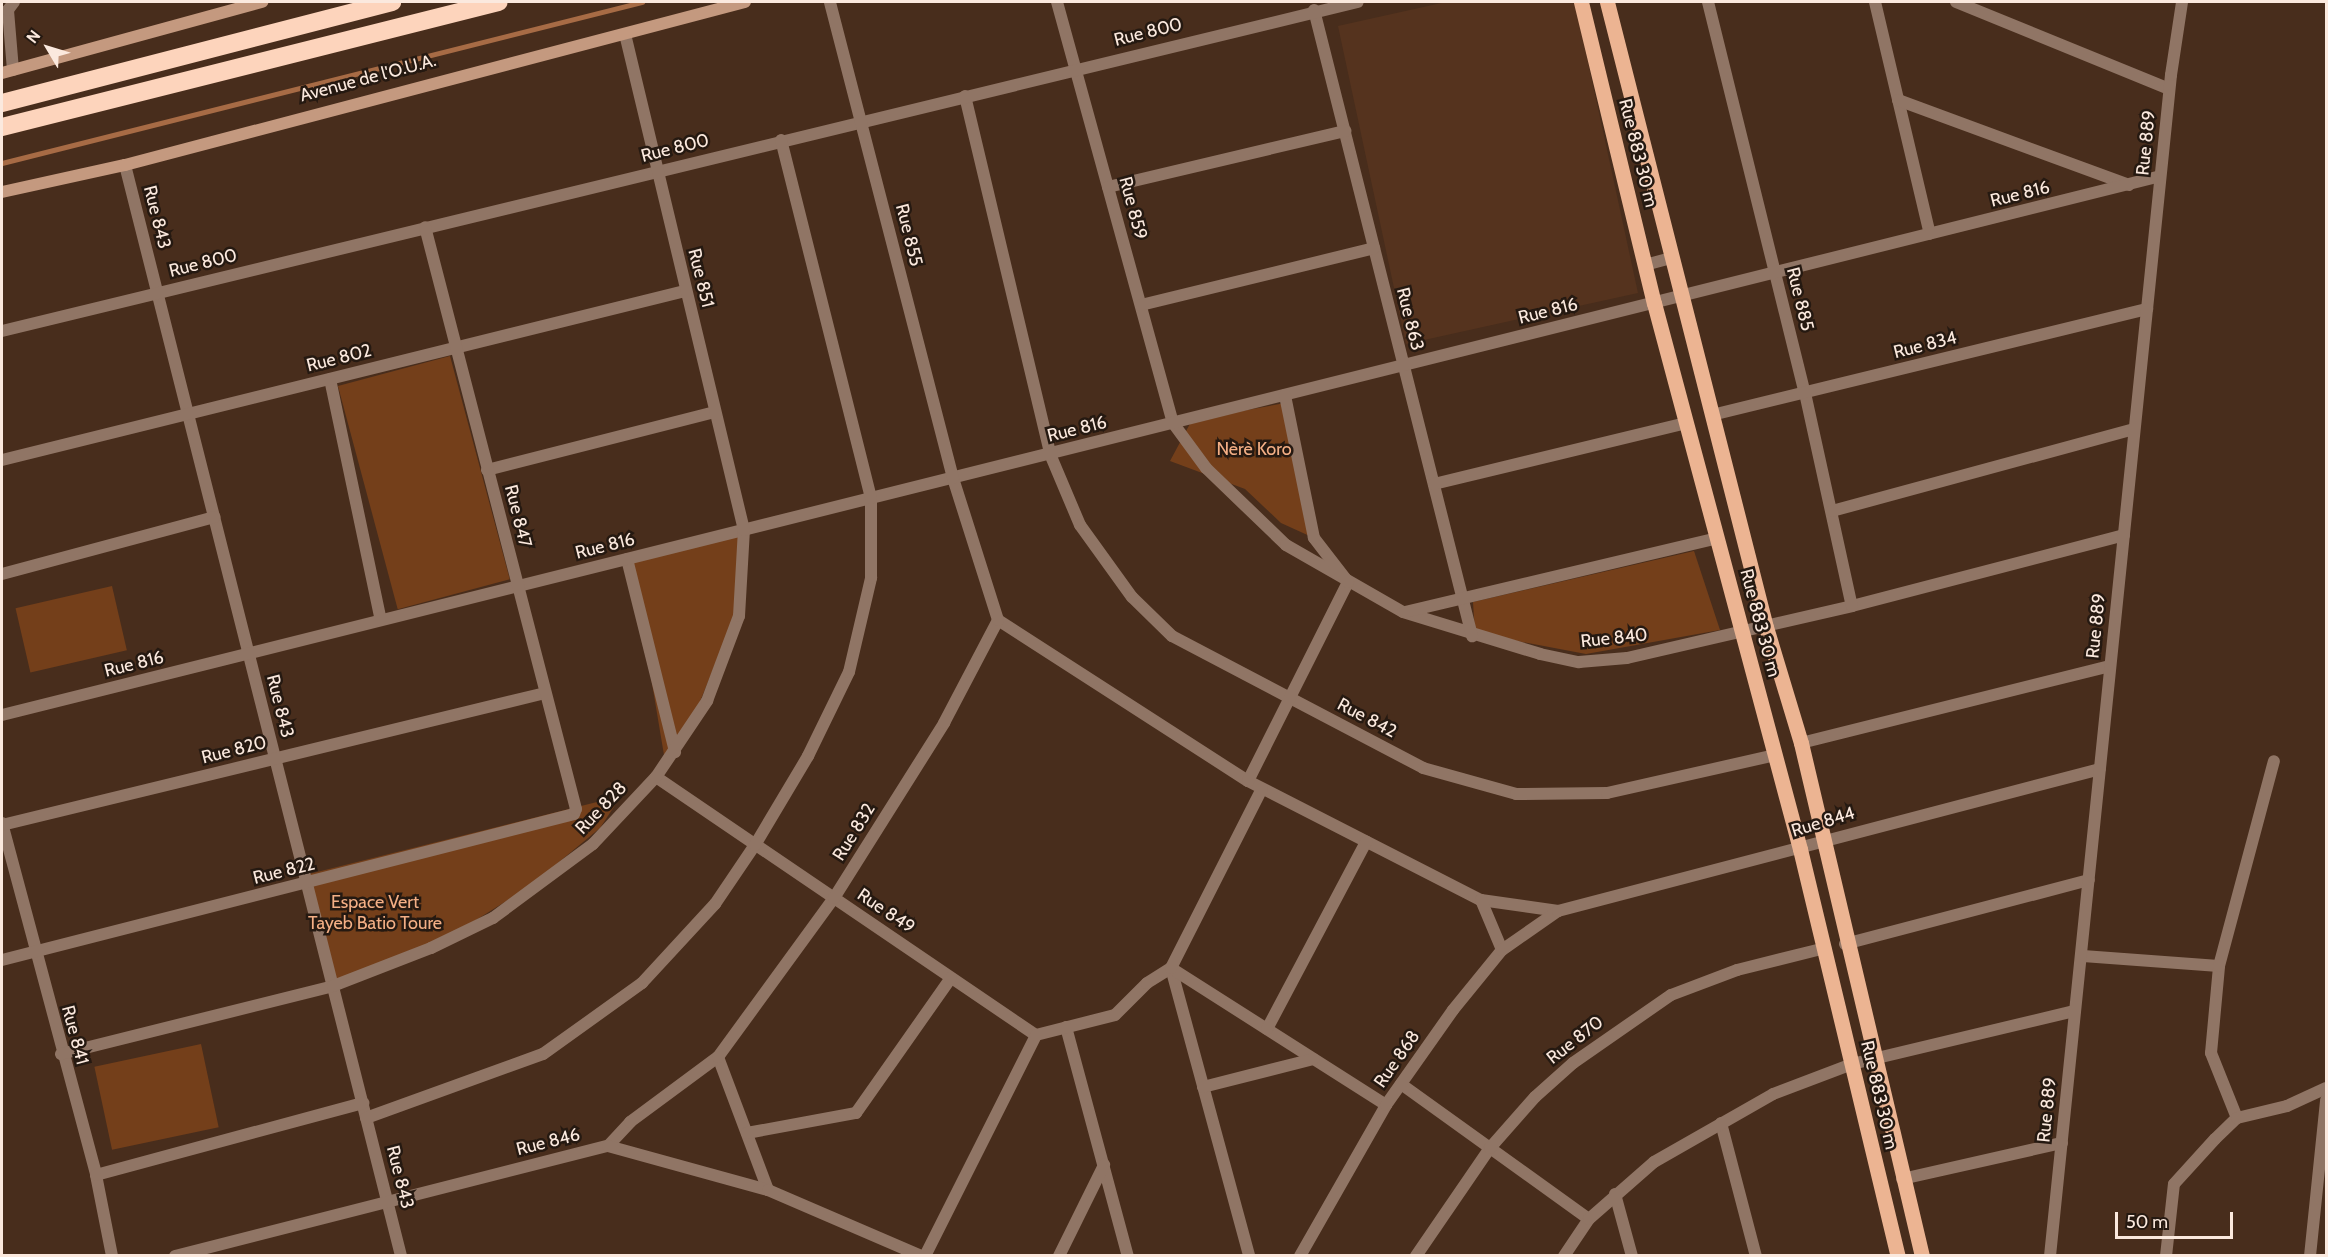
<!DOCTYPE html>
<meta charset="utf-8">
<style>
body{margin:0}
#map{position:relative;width:2328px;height:1257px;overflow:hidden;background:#482d1c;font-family:Cabin,sans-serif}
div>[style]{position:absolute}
.built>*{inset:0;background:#55331e}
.green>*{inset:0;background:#743f1a;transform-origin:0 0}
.stream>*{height:4.5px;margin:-2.25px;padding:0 2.25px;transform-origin:2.25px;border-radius:2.25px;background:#a76b45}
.street>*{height:12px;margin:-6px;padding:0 6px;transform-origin:6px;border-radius:6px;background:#907565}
.secondary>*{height:12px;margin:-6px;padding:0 6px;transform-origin:6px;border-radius:6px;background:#c4997f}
.primary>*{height:15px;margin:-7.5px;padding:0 7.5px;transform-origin:7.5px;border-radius:7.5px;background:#ecb492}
.highway>*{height:18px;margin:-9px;padding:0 9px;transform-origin:9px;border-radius:9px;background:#fdd4bc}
span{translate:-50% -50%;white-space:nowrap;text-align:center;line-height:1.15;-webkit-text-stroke:5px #251911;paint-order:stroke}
.street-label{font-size:18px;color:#fbe9de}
.park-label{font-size:18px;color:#f4af85}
.frame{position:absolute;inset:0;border:3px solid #fbe9de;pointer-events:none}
.north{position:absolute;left:18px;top:18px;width:60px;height:60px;-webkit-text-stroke:4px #251911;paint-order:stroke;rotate:308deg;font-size:16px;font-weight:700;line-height:24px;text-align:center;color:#fbe9de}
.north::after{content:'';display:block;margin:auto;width:21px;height:27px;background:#fbe9de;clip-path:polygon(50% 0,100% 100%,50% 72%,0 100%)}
.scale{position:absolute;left:2115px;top:1212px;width:118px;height:27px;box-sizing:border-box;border:3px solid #fbe9de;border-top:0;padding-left:8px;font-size:18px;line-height:21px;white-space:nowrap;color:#fbe9de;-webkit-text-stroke:4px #251911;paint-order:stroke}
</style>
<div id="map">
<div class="built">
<div style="clip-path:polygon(1446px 2px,1575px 2px,1638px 293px,1406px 344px,1338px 26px)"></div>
</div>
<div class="green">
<div style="left:450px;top:356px;width:231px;height:116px;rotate:75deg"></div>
<div style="clip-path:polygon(1285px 403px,1314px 538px,1281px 523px,1245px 489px,1170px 461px,1192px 420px)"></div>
<div style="clip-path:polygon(739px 530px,735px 615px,699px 704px,665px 761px,631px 558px)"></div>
<div style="clip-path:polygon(1694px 551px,1720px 630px,1586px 654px,1475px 633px,1473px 602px)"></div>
<div style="left:112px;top:586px;width:66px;height:99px;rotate:77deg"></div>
<div style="clip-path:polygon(621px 796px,600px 828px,529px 887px,431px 948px,333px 986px,309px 874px)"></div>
<div style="left:201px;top:1044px;width:85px;height:109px;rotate:78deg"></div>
</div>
<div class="stream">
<div style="left:2px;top:163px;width:660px;rotate:-14.12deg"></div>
</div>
<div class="street">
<div style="left:1057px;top:2px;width:437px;rotate:74.6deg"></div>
<div style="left:1173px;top:423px;width:56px;rotate:53.7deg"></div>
<div style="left:1206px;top:468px;width:111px;rotate:43.9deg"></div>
<div style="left:1286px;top:545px;width:135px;rotate:29.8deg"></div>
<div style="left:1403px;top:612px;width:143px;rotate:17deg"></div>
<div style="left:1540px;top:654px;width:40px;rotate:12deg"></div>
<div style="left:1579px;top:662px;width:48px;rotate:-4.8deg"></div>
<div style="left:1627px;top:658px;width:231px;rotate:-13deg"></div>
<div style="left:1852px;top:606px;width:281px;rotate:-14.6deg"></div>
<div style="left:1708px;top:2px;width:403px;rotate:76.1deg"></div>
<div style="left:1805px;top:393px;width:218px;rotate:77.6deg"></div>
<div style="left:1875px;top:2px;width:238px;rotate:76.7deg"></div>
<div style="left:1956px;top:2px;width:230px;rotate:22.2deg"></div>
<div style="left:1314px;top:10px;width:646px;rotate:75.83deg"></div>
<div style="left:13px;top:70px;width:60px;rotate:-94.8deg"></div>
<div style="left:8px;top:10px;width:10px;rotate:-53deg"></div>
<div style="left:965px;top:96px;width:368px;rotate:76.6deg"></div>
<div style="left:1050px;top:454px;width:77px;rotate:67.1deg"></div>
<div style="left:1080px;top:525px;width:89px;rotate:54.2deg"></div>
<div style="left:1132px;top:597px;width:56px;rotate:44.3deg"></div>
<div style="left:1172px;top:636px;width:284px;rotate:27.7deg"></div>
<div style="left:1423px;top:768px;width:97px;rotate:15.6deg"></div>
<div style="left:1516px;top:794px;width:91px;rotate:-0.6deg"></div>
<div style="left:1607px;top:793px;width:173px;rotate:-12.7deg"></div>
<div style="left:1898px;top:100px;width:246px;rotate:20.2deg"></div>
<div style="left:125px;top:165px;width:1125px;rotate:75.8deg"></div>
<div style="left:1108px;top:187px;width:244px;rotate:-13.3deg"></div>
<div style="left:1645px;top:265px;width:27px;rotate:-15deg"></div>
<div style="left:1141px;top:305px;width:240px;rotate:-13.7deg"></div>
<div style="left:2px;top:331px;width:1395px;rotate:-13.64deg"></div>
<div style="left:330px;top:379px;width:246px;rotate:78.1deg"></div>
<div style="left:1712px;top:415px;width:448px;rotate:-13.7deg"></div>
<div style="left:2px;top:460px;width:704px;rotate:-13.9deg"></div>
<div style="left:487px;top:470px;width:235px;rotate:-14.3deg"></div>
<div style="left:1434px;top:484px;width:259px;rotate:-13.6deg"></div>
<div style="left:1832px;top:511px;width:313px;rotate:-15.2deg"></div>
<div style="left:627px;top:559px;width:199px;rotate:76deg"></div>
<div style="left:2px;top:574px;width:220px;rotate:-15deg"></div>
<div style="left:1405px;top:612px;width:321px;rotate:-13.3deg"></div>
<div style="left:998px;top:620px;width:297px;rotate:32.8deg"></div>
<div style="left:1248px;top:781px;width:262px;rotate:27.1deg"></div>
<div style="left:1481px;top:900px;width:78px;rotate:8.1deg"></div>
<div style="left:2px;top:715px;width:2224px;rotate:-14.02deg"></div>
<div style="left:1801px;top:743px;width:318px;rotate:-14deg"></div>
<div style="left:656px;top:777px;width:459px;rotate:34.2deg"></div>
<div style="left:1248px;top:781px;width:223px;rotate:-63.3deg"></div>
<div style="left:1348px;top:582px;width:56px;rotate:-127.7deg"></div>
<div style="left:1314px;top:538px;width:146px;rotate:-101.5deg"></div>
<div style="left:2px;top:823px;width:364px;rotate:75deg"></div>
<div style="left:96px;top:1175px;width:83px;rotate:78.8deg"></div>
<div style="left:2px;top:825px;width:559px;rotate:-13.66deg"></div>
<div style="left:1481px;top:900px;width:54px;rotate:67.2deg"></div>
<div style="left:1845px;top:944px;width:252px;rotate:-14.7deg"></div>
<div style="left:2083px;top:956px;width:136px;rotate:4.2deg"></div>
<div style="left:2px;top:960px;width:590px;rotate:-14.32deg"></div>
<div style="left:574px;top:814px;width:5px;rotate:-68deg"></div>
<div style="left:576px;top:809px;width:601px;rotate:-104.54deg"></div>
<div style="left:1171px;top:968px;width:298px;rotate:74.8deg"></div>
<div style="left:1171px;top:968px;width:255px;rotate:32.5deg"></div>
<div style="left:1066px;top:1027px;width:237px;rotate:74.9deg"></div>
<div style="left:1267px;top:1029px;width:212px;rotate:-62.1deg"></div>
<div style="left:61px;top:1054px;width:280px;rotate:-14deg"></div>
<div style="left:333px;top:986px;width:105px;rotate:-21.2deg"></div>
<div style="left:431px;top:948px;width:69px;rotate:-25.8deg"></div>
<div style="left:493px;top:918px;width:124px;rotate:-36.5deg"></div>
<div style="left:593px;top:844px;width:92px;rotate:-46.8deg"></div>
<div style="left:656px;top:777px;width:92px;rotate:-56.1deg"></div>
<div style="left:707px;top:701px;width:91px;rotate:-69.4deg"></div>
<div style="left:739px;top:616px;width:86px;rotate:-86.7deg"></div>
<div style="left:744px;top:530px;width:510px;rotate:-103.49deg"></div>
<div style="left:718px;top:1057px;width:142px;rotate:69.4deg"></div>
<div style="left:1401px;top:1084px;width:231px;rotate:35.7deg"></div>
<div style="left:1203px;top:1087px;width:114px;rotate:-14.2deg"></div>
<div style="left:366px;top:1118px;width:188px;rotate:-19.9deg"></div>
<div style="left:543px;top:1054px;width:122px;rotate:-35.6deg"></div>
<div style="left:642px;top:983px;width:108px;rotate:-47.3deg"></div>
<div style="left:715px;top:904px;width:71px;rotate:-55.9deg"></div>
<div style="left:755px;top:845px;width:104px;rotate:-59.2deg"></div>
<div style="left:808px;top:756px;width:93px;rotate:-64deg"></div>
<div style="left:849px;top:672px;width:97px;rotate:-76.8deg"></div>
<div style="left:871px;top:578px;width:80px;rotate:-90deg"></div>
<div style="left:871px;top:498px;width:369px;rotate:-104.1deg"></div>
<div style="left:2237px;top:1118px;width:70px;rotate:-111.8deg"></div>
<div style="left:2211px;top:1053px;width:87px;rotate:-84.7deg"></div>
<div style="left:2219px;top:966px;width:212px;rotate:-75deg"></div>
<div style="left:1721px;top:1123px;width:138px;rotate:75.3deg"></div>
<div style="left:747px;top:1133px;width:111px;rotate:-10.4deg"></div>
<div style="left:856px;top:1113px;width:165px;rotate:-54.9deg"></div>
<div style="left:608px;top:1146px;width:33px;rotate:-47deg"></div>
<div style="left:630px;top:1122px;width:109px;rotate:-36.5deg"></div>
<div style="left:718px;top:1057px;width:197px;rotate:-53.9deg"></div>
<div style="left:834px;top:898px;width:207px;rotate:-57.8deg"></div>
<div style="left:944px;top:723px;width:116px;rotate:-62.3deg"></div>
<div style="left:998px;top:620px;width:149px;rotate:-107.6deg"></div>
<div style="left:953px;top:478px;width:492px;rotate:-104.5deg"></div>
<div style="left:96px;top:1175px;width:277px;rotate:-15.1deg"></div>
<div style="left:1902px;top:1179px;width:164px;rotate:-12.7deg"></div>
<div style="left:1615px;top:1194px;width:64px;rotate:74.7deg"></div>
<div style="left:175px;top:1256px;width:447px;rotate:-14.3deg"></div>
<div style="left:608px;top:1146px;width:166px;rotate:15.4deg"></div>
<div style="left:768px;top:1190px;width:167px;rotate:23.3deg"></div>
<div style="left:925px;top:1256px;width:247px;rotate:-63.3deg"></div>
<div style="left:1036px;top:1035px;width:81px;rotate:-14.2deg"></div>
<div style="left:1115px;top:1015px;width:45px;rotate:-45deg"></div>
<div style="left:1147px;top:983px;width:28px;rotate:-32deg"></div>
<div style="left:1171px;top:968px;width:201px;rotate:-63.1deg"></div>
<div style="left:1059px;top:1256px;width:102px;rotate:-63.7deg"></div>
<div style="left:1300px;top:1256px;width:174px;rotate:-60.3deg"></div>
<div style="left:1386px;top:1105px;width:116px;rotate:-54.8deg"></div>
<div style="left:1453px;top:1010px;width:77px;rotate:-50.8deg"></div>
<div style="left:1502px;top:950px;width:68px;rotate:-34.9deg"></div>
<div style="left:1558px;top:911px;width:560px;rotate:-14.68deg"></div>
<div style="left:1416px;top:1256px;width:131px;rotate:-55.6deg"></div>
<div style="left:1490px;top:1148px;width:68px;rotate:-48.6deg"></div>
<div style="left:1535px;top:1097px;width:51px;rotate:-41.8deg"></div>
<div style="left:1573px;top:1063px;width:119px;rotate:-34.8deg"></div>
<div style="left:1671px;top:995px;width:71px;rotate:-20.7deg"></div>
<div style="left:1737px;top:970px;width:91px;rotate:-14deg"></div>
<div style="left:1564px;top:1256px;width:45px;rotate:-56deg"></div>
<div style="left:1589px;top:1219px;width:86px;rotate:-41.2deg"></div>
<div style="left:1654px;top:1162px;width:137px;rotate:-29.7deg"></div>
<div style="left:1773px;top:1094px;width:85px;rotate:-20.8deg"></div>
<div style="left:1852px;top:1064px;width:229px;rotate:-13.4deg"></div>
<div style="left:2050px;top:1256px;width:1187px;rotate:-84.15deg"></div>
<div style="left:2171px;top:75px;width:74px;rotate:-81.4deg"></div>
<div style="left:2166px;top:1256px;width:72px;rotate:-83.7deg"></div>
<div style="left:2174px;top:1184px;width:61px;rotate:-47.7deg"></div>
<div style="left:2215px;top:1139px;width:30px;rotate:-44deg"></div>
<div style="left:2237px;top:1118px;width:51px;rotate:-13.5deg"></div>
<div style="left:2287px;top:1106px;width:43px;rotate:-24.8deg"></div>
<div style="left:2310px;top:1256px;width:157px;rotate:-84.1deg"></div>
</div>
<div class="secondary">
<div style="left:2px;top:73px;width:270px;rotate:-15.3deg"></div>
<div style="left:2px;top:192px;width:126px;rotate:-12.4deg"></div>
<div style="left:125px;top:165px;width:641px;rotate:-14.73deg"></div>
</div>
<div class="primary">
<div style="left:1581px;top:2px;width:310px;rotate:76.4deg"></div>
<div style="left:1654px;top:303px;width:565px;rotate:75.03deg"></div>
<div style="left:1800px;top:849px;width:419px;rotate:76.5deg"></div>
<div style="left:1607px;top:2px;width:645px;rotate:75.73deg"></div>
<div style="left:1766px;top:627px;width:121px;rotate:73.2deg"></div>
<div style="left:1801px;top:743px;width:527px;rotate:76.73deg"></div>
</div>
<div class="highway">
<div style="left:2px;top:103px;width:403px;rotate:-14.5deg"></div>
<div style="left:2px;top:127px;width:512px;rotate:-14.12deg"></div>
</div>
<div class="street-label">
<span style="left:1148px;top:32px;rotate:-14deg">Rue 800</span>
<span style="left:368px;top:78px;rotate:-15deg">Avenue de l'O.U.A.</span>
<span style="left:2146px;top:143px;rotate:-84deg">Rue 889</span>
<span style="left:675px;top:148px;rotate:-14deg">Rue 800</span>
<span style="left:1638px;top:153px;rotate:76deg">Rue 883 30 m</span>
<span style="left:2020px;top:194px;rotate:-14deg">Rue 816</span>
<span style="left:1133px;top:208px;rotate:75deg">Rue 859</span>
<span style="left:157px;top:217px;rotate:76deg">Rue 843</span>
<span style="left:909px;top:235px;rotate:76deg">Rue 855</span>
<span style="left:203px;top:263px;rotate:-14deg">Rue 800</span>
<span style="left:701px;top:278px;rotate:76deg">Rue 851</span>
<span style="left:1800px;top:299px;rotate:76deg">Rue 885</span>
<span style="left:1548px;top:311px;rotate:-14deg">Rue 816</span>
<span style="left:1410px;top:319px;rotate:76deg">Rue 863</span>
<span style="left:1925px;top:345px;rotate:-14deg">Rue 834</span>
<span style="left:339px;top:358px;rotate:-14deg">Rue 802</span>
<span style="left:1077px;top:429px;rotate:-14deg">Rue 816</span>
<span style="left:518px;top:516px;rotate:76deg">Rue 847</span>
<span style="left:605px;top:546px;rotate:-14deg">Rue 816</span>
<span style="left:1760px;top:623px;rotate:75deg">Rue 883 30 m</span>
<span style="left:2096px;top:626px;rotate:-84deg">Rue 889</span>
<span style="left:1614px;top:638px;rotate:-6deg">Rue 840</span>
<span style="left:134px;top:664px;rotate:-14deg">Rue 816</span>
<span style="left:280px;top:706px;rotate:76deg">Rue 843</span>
<span style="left:1367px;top:718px;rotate:28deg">Rue 842</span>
<span style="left:234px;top:750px;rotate:-14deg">Rue 820</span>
<span style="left:601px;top:808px;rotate:-46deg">Rue 828</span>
<span style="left:1823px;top:822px;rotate:-17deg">Rue 844</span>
<span style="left:854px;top:832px;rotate:-58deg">Rue 832</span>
<span style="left:284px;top:871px;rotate:-14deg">Rue 822</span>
<span style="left:886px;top:911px;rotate:34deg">Rue 849</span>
<span style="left:75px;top:1035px;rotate:75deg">Rue 841</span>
<span style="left:1575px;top:1040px;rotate:-38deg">Rue 870</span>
<span style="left:1397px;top:1059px;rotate:-55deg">Rue 868</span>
<span style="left:1879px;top:1095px;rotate:77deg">Rue 883 30 m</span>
<span style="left:2047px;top:1110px;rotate:-84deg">Rue 889</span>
<span style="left:548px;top:1142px;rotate:-14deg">Rue 846</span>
<span style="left:400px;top:1177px;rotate:76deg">Rue 843</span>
</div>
<div class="park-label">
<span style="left:1254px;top:449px">Nèrè Koro</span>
<span style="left:375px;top:913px">Espace Vert<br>Tayeb Batio Toure</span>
</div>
<div class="frame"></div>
<div class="north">N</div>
<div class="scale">50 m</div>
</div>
